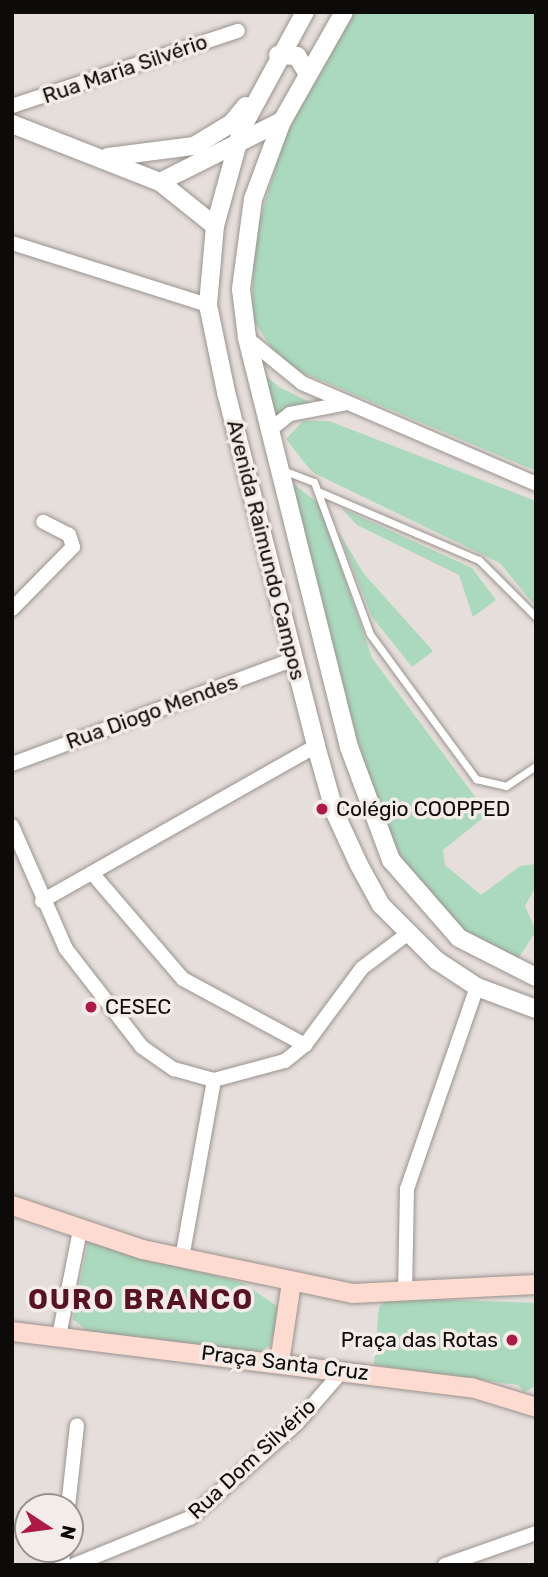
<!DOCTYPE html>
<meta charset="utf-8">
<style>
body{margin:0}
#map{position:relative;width:548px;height:1577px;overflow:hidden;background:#e6deda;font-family:Rubik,sans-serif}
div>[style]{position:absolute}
.green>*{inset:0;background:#abd9bd}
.roads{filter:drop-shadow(0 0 2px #99928e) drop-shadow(0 0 2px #99928e)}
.service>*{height:7px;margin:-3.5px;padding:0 3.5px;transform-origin:3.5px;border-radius:3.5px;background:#fff}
.minor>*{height:14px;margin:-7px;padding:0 7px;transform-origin:7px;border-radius:7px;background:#fff}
.tertiary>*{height:18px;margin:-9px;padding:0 9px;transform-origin:9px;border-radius:9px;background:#fff}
.secondary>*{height:19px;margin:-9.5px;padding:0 9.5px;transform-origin:9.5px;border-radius:9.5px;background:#fddbd1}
.dots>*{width:19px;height:19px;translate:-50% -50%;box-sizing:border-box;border:4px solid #f4ece7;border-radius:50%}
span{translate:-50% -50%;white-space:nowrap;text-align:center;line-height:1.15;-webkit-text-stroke:7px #f4ece7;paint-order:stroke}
.street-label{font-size:21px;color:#0d0b09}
.poi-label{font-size:21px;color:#0d0b09}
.left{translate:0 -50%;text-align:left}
.right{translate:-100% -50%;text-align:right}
.district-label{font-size:28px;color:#571223;font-weight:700;letter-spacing:2px}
.frame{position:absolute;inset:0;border:14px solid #0d0b09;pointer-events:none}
.north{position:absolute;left:14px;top:1493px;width:70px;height:70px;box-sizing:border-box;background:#f4ece7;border:2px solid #98928e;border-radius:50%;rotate:103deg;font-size:19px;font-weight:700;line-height:28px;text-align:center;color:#0d0b09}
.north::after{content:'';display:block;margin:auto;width:24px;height:32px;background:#ad1a46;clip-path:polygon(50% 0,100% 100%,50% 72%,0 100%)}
</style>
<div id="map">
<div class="green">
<div style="clip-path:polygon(354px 12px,536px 12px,536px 471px,301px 372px,277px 357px,252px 318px,254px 238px,285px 137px)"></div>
<div style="clip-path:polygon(256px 368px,279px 387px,312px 403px,288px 410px,272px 426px)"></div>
<div style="clip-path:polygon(303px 421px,329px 421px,536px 501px,536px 607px,500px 563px,312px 472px,286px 439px)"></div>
<div style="clip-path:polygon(295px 485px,319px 504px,372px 658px,488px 814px,443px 850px,445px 865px,481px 895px,520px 866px,536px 864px,536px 886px,525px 906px,536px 931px,514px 965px,453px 923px,421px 890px,388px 838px,341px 685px,290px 488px)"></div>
<div style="clip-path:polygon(341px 508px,472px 568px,496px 600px,473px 617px,459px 575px,357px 525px)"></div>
<div style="clip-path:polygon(338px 531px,364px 574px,433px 651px,412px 667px,372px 617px)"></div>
<div style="clip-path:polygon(88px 1242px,243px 1283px,281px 1309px,270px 1346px,257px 1353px,87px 1331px,73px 1319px)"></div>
<div style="clip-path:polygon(389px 1298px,536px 1303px,536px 1386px,524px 1392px,518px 1385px,374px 1365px,379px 1307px)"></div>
</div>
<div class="roads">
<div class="service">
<div style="left:280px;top:469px;width:36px;rotate:21deg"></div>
<div style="left:314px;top:482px;width:162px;rotate:69.8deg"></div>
<div style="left:370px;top:634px;width:180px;rotate:53.8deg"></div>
<div style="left:476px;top:779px;width:31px;rotate:13deg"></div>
<div style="left:506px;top:786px;width:36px;rotate:-34deg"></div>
<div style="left:320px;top:492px;width:173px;rotate:23.2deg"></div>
<div style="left:479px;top:560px;width:81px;rotate:45deg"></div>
</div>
<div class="minor">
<div style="left:12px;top:106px;width:238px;rotate:-18.4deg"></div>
<div style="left:12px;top:243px;width:206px;rotate:17.6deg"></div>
<div style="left:247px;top:338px;width:71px;rotate:39.3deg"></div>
<div style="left:302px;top:383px;width:255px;rotate:23.3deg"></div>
<div style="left:270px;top:430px;width:26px;rotate:-39deg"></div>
<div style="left:290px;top:414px;width:54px;rotate:-10.7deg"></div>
<div style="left:12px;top:609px;width:87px;rotate:-45.5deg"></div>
<div style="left:73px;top:547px;width:13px;rotate:-108deg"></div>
<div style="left:69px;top:535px;width:29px;rotate:-153deg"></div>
<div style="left:12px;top:764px;width:299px;rotate:-20.4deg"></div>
<div style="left:12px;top:826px;width:134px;rotate:66.3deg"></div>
<div style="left:66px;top:949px;width:124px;rotate:52.2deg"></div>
<div style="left:142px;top:1047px;width:39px;rotate:35deg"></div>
<div style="left:174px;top:1069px;width:41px;rotate:15.4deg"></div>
<div style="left:214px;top:1080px;width:73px;rotate:-15deg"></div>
<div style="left:285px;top:1061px;width:26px;rotate:-39deg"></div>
<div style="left:305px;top:1045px;width:96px;rotate:-53.5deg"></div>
<div style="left:362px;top:968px;width:55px;rotate:-36.9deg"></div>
<div style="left:92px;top:873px;width:140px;rotate:49.4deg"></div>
<div style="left:183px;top:979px;width:139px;rotate:28.4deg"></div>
<div style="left:42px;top:901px;width:315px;rotate:-29.5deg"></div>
<div style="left:182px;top:1258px;width:181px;rotate:-79.8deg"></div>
<div style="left:405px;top:1293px;width:104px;rotate:-88.9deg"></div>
<div style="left:407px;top:1189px;width:214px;rotate:-70.9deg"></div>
<div style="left:59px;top:1336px;width:108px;rotate:-78.8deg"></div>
<div style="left:68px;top:1507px;width:82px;rotate:-83.7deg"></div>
<div style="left:62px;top:1565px;width:16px;rotate:-86deg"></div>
<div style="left:74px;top:1565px;width:125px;rotate:-22.1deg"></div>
<div style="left:190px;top:1518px;width:144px;rotate:-41.6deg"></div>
<div style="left:298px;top:1422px;width:69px;rotate:-49.1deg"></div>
<div style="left:445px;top:1565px;width:96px;rotate:-19.4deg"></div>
</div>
<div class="tertiary">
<div style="left:305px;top:12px;width:132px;rotate:118.5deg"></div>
<div style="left:242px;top:128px;width:102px;rotate:105.4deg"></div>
<div style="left:215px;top:226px;width:79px;rotate:95.1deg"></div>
<div style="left:208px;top:305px;width:89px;rotate:78.3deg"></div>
<div style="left:226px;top:392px;width:365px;rotate:75.7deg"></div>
<div style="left:316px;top:746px;width:70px;rotate:74.2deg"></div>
<div style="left:335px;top:813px;width:57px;rotate:65.2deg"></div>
<div style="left:359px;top:865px;width:46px;rotate:61.2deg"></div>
<div style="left:381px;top:905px;width:78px;rotate:45deg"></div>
<div style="left:436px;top:960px;width:49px;rotate:33.4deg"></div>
<div style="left:477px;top:987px;width:63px;rotate:20.4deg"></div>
<div style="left:344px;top:12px;width:125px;rotate:119.6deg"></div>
<div style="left:282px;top:121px;width:83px;rotate:110.4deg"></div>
<div style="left:253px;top:199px;width:91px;rotate:97.6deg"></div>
<div style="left:241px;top:289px;width:49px;rotate:83deg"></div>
<div style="left:247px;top:338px;width:422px;rotate:76deg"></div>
<div style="left:349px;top:747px;width:121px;rotate:69.6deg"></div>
<div style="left:391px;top:860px;width:103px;rotate:48.9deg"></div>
<div style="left:459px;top:938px;width:86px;rotate:26.9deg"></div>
<div style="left:278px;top:55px;width:19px;rotate:3deg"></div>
<div style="left:297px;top:56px;width:21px;rotate:59deg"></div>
<div style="left:12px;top:124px;width:159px;rotate:21.4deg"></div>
<div style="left:160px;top:182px;width:70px;rotate:38.7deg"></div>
<div style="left:108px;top:157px;width:87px;rotate:-7.3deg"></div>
<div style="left:194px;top:146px;width:44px;rotate:-31.2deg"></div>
<div style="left:232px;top:123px;width:22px;rotate:-51deg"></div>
<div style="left:160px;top:182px;width:136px;rotate:-26.6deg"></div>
</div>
<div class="secondary">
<div style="left:12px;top:1205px;width:137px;rotate:18.7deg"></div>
<div style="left:142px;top:1249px;width:215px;rotate:11.8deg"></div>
<div style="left:352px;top:1293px;width:184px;rotate:-2.8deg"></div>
<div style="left:12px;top:1331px;width:462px;rotate:7deg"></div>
<div style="left:471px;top:1387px;width:68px;rotate:17.1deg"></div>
<div style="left:279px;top:1362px;width:81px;rotate:-81.5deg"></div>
</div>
</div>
<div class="dots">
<div style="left:322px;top:809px;background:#ad1a46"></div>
<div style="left:91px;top:1007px;background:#ad1a46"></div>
<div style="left:512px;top:1340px;background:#ad1a46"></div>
</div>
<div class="street-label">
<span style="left:125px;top:69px;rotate:-19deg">Rua Maria Silvério</span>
<span style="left:266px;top:550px;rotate:76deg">Avenida Raimundo Campos</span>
<span style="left:152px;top:712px;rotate:-20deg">Rua Diogo Mendes</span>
<span style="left:285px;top:1363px;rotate:7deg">Praça Santa Cruz</span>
<span style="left:252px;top:1459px;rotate:-43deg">Rua Dom Silvério</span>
</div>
<div class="poi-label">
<span class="left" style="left:336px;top:809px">Colégio COOPPED</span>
<span class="left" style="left:105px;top:1007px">CESEC</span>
<span class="right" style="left:498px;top:1340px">Praça das Rotas</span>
</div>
<div class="district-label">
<span style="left:141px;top:1300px">OURO BRANCO</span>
</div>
<div class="frame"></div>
<div class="north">N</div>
</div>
